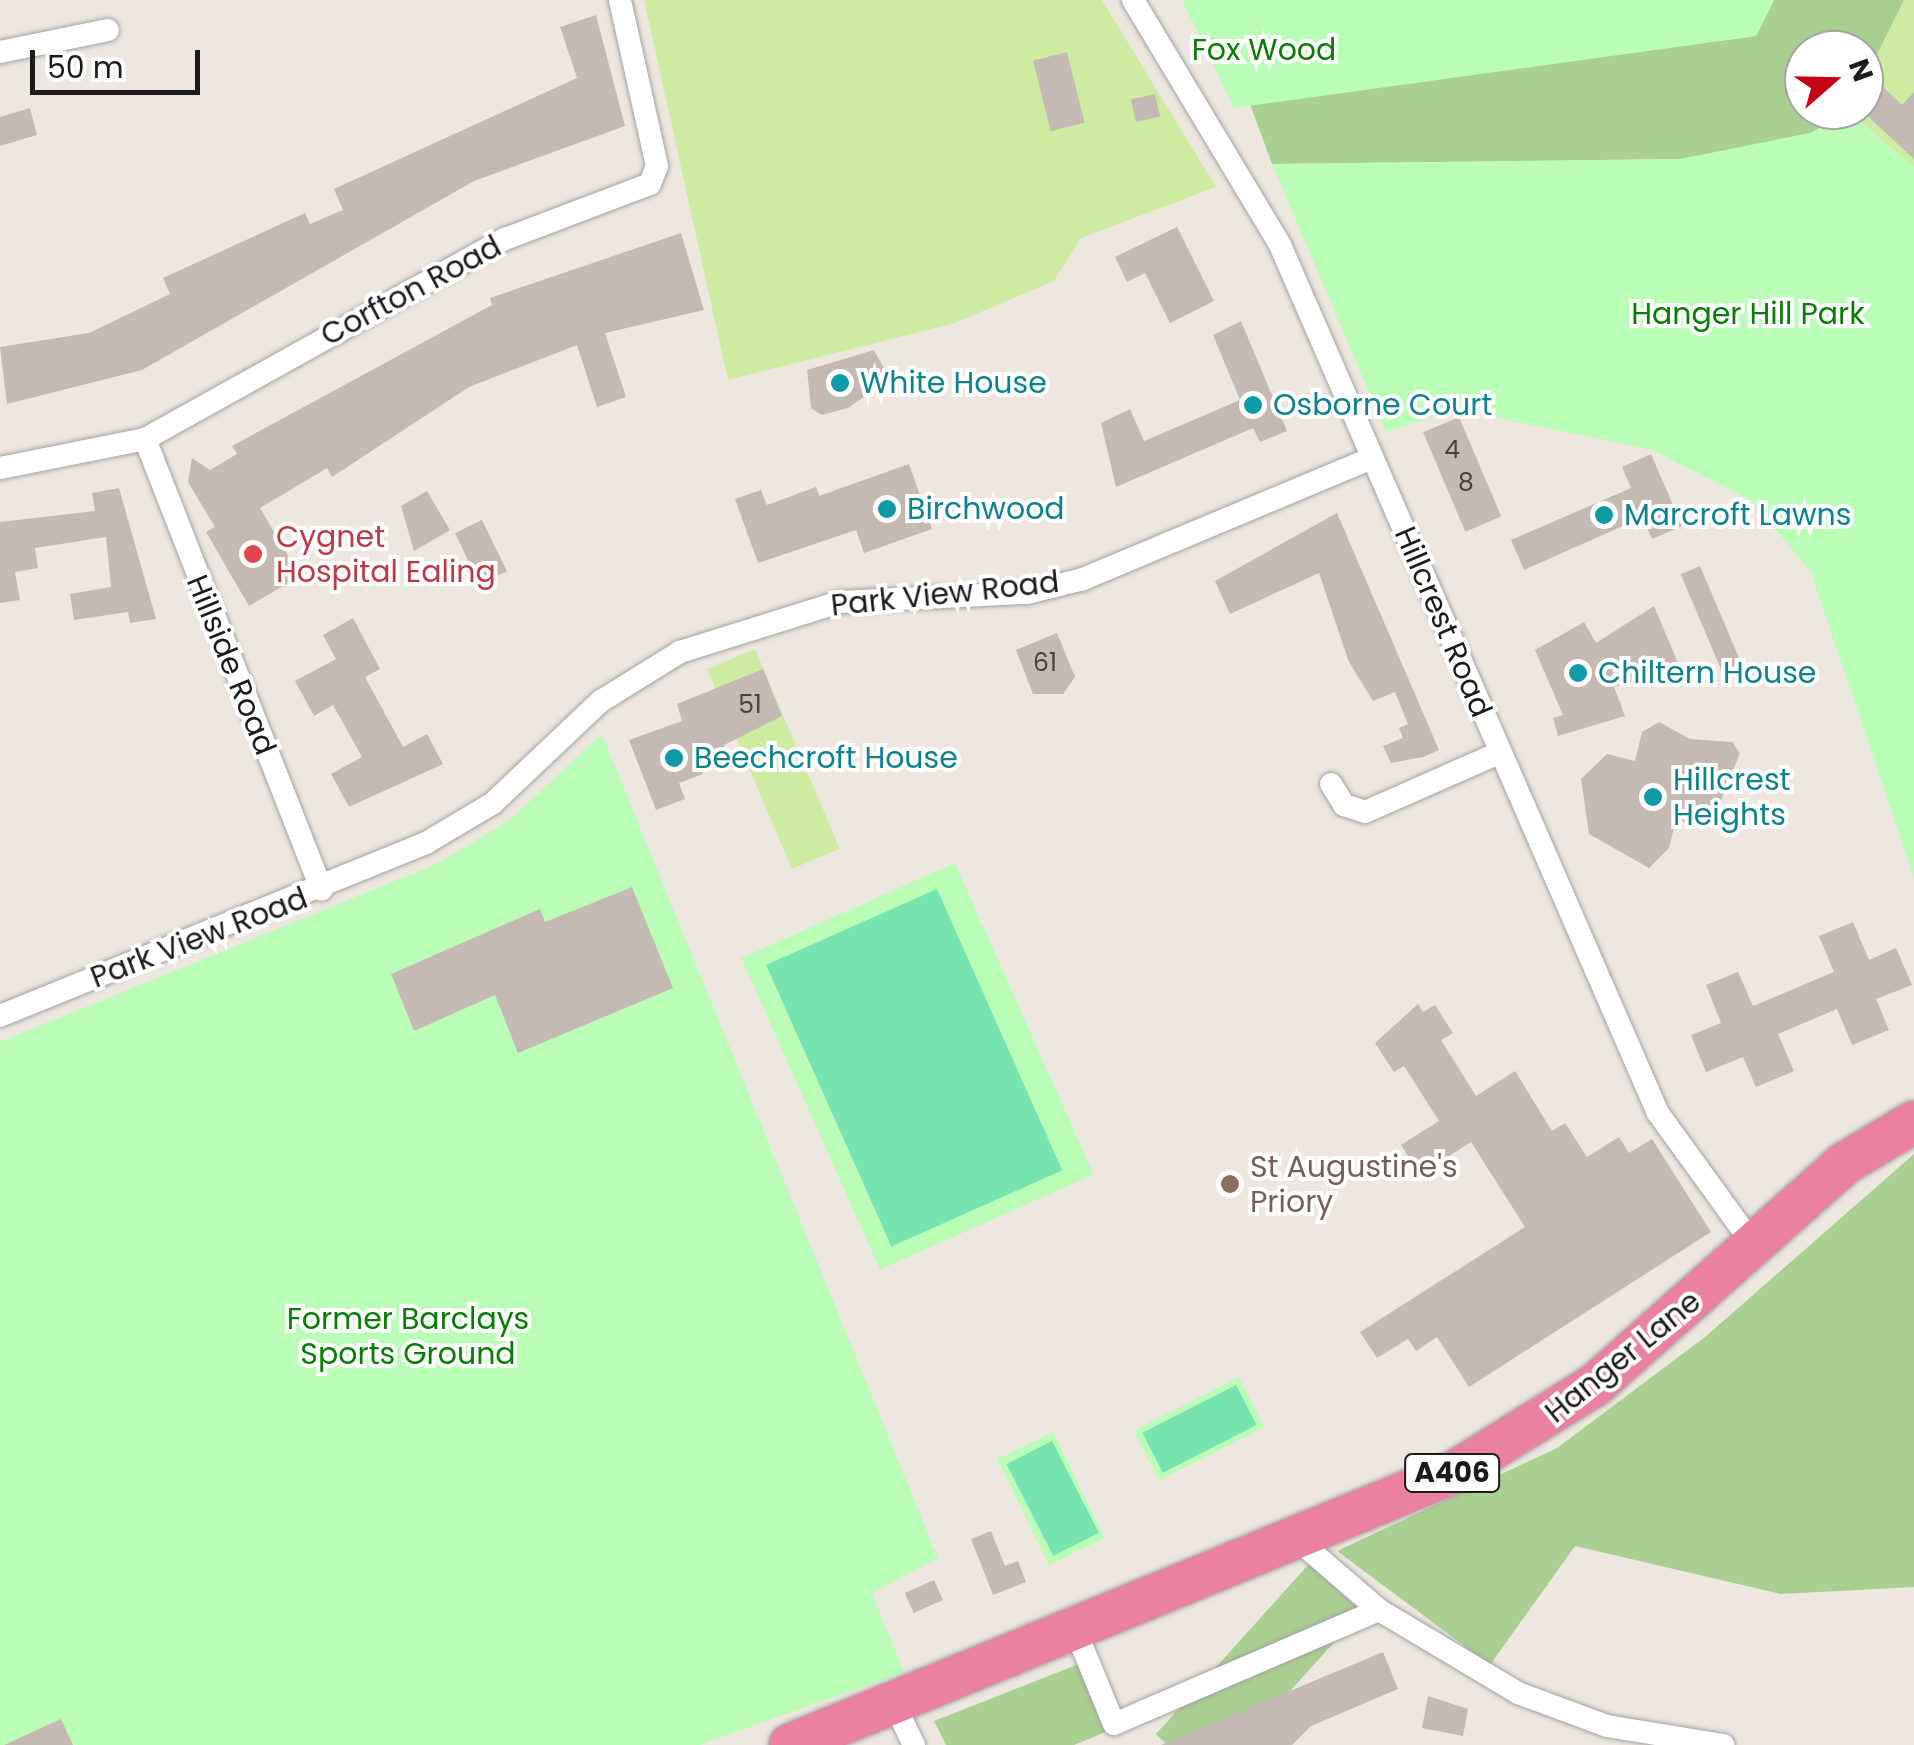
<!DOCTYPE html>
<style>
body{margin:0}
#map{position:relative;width:1914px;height:1745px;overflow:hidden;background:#eee7df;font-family:Poppins,sans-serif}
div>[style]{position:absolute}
.grass>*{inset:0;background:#ceeca1;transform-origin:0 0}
.forest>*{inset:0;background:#aad091;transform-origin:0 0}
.park>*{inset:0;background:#b9fdb7;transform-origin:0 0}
.pitch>*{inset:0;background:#77e3ae;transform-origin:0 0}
.building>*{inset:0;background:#c5b9b3;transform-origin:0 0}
.roads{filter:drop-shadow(0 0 2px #a2a2a2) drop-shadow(0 0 2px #a2a2a2)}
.street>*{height:22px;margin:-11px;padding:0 11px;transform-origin:11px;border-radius:11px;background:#fff}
.highway>*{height:42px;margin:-21px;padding:0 21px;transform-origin:21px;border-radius:21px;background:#eb81a0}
.dots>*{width:28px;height:28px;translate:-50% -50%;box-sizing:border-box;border:5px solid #fff;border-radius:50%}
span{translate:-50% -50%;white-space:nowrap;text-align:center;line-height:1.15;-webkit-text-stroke:8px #fff;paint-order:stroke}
.number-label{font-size:25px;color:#464241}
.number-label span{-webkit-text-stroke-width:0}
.shield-label span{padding:2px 8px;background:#fff;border:2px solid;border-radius:8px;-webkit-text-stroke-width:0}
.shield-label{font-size:28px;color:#1b1b1b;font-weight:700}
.park-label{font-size:30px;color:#077e04}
.street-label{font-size:30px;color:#1b1b1b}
.culture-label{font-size:30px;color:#0d838f}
.left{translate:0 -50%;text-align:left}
.health-label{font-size:30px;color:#be3a42}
.education-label{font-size:30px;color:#785e54}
.north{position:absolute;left:1784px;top:30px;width:100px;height:100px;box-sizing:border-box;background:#fff;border:2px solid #a4a4a4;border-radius:50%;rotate:70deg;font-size:28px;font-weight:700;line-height:40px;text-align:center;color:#1b1b1b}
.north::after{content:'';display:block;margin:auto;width:35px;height:45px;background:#c60015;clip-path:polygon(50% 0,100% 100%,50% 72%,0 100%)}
.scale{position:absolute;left:30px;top:50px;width:170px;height:45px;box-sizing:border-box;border:5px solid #1b1b1b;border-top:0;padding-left:12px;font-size:30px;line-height:35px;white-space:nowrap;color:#1b1b1b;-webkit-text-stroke:8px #fff;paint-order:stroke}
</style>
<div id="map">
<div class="grass">
<div style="clip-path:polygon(644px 0,1102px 0,1216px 187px,1081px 238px,1054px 281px,952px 324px,728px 380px)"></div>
<div style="clip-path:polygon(1904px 0,1914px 0,1914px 167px,1849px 112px,1864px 110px,1864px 81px)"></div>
<div style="left:755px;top:649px;width:217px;height:52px;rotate:67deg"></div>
</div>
<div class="forest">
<div style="clip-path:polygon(1774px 0,1904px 0,1864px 81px,1864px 50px,1804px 50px,1804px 110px,1849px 110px,1811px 133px,1681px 159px,1272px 164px,1250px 104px,1756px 36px)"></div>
<div style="clip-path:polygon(1914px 1154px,1914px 1587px,1781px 1594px,1575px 1546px,1490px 1665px,1337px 1551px,1557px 1448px,1705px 1337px)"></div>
<div style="left:1309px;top:1564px;width:71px;height:229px;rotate:42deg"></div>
<div style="clip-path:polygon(1079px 1664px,1108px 1731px,1074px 1745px,946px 1745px,934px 1721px)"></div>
</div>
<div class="park">
<div style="clip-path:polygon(1182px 0,1774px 0,1756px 36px,1234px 108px)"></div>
<div style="clip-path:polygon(1848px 112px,1914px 167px,1914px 879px,1811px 572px,1752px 501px,1652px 450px,1456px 409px,1386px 432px,1272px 164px,1681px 159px,1811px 133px)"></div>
<div style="clip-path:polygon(602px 734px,938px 1558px,872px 1593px,904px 1672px,700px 1745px,0 1745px,0 1042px,437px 864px,510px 820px)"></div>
<div style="left:955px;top:863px;width:341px;height:234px;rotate:66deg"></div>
<div style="left:1239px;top:1377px;width:56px;height:118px;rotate:63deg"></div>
<div style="left:1053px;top:1432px;width:118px;height:62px;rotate:64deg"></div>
</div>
<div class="pitch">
<div style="left:937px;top:889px;width:308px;height:187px;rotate:66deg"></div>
<div style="left:1236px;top:1385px;width:45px;height:105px;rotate:63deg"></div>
<div style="left:1052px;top:1441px;width:103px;height:51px;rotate:63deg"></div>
</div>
<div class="building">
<div style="clip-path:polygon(596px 15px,625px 126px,474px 181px,142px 370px,7px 404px,0 347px,89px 333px,170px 294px,163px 278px,305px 213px,310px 224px,343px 210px,334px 189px,577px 78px,560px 27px)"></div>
<div style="left:1067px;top:52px;width:73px;height:35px;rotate:76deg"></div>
<div style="clip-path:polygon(1883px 87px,1902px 105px,1914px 92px,1914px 159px,1861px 110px)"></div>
<div style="left:1155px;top:94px;width:23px;height:25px;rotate:77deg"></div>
<div style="clip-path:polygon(30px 108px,37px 135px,0 146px,0 117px)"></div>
<div style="clip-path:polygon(1177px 227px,1214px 301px,1170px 323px,1145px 273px,1127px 282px,1115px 257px)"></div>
<div style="clip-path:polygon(681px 233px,704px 310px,605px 333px,626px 397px,597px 407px,577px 345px,469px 387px,332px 477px,327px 468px,260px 508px,300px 576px,249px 606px,206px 532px,215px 527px,188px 482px,192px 458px,210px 470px,237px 454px,232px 446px,492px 305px,490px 298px)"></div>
<div style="clip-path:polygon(1241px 321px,1287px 431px,1260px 442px,1253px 428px,1116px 487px,1101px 423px,1130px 409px,1144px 441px,1240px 400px,1213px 335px)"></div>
<div style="clip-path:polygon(874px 350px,890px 379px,848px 408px,822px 415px,811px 408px,807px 370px)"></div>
<div style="left:1459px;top:417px;width:108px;height:39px;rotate:67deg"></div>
<div style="clip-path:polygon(1651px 454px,1682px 526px,1652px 539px,1643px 517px,1524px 570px,1511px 540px,1631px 488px,1622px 467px)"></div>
<div style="clip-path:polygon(909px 464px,932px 529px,864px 553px,856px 530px,758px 563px,735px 499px,761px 490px,767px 505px,816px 487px,819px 496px)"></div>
<div style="clip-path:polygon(119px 488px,156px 619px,130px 623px,128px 612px,74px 620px,70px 594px,111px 587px,106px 537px,35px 548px,38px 568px,15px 572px,20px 600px,0 603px,0 522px,95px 511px,92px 493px)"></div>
<div style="clip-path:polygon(427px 491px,450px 530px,414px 551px,401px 506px)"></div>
<div style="clip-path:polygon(1337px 513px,1439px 750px,1423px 757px,1391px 763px,1383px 746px,1403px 738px,1399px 728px,1408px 724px,1395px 692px,1373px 701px,1349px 662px,1319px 573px,1230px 614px,1215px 581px)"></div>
<div style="left:482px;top:520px;width:57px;height:30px;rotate:64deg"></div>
<div style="left:1700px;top:566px;width:112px;height:21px;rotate:67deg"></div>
<div style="clip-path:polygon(1654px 606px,1680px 668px,1614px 687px,1625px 716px,1558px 736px,1553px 718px,1563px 715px,1535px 650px,1584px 622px,1596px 643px)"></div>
<div style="clip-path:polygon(353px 618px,380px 669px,365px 677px,403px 747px,427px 734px,443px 764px,349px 807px,331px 774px,362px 757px,333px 705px,314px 716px,295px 681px,336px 659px,323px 635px)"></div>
<div style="clip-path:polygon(1057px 633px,1075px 677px,1063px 694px,1033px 694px,1016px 650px)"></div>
<div style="clip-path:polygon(763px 669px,782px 716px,724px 745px,726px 753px,700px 764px,703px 774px,679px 783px,685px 799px,656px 810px,629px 740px,682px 721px,677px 704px)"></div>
<div style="clip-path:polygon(1659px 722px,1690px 739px,1732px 742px,1740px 753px,1714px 818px,1701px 826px,1676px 820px,1669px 848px,1649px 868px,1589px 834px,1581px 779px,1607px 754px,1635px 761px,1642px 732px)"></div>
<div style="clip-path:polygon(632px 887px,673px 988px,518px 1053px,495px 995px,414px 1031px,391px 974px,540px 909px,545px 922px)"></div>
<div style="clip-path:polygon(1853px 922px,1869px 960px,1896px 948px,1912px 985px,1876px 999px,1889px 1030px,1852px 1045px,1837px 1009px,1778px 1034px,1794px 1071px,1756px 1087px,1743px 1057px,1706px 1072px,1691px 1035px,1721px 1023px,1706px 985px,1738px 972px,1753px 1006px,1834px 972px,1819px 936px)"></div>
<div style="clip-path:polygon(1418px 1004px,1423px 1012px,1435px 1005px,1453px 1033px,1441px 1040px,1476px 1096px,1515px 1071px,1552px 1131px,1565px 1123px,1587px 1157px,1619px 1137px,1629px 1153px,1652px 1139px,1711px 1232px,1469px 1387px,1437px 1337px,1416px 1351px,1408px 1339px,1377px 1358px,1360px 1332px,1525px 1227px,1471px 1142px,1420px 1175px,1401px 1145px,1439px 1121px,1404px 1066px,1394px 1072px,1375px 1043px)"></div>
<div style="clip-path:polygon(991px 1531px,1005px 1566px,1018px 1561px,1026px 1582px,993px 1595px,971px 1539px)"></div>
<div style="left:934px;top:1580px;width:22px;height:32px;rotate:66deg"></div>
<div style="clip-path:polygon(1383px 1652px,1398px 1689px,1311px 1726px,1292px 1745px,1161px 1745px)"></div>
<div style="clip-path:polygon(1428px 1696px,1468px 1709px,1463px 1736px,1422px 1728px)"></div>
<div style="clip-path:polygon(61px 1719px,73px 1745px,4px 1745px)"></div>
</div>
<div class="roads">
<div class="street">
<div style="left:1133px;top:0;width:286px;rotate:59deg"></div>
<div style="left:1280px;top:245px;width:947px;rotate:66.47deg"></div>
<div style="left:1658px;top:1113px;width:162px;rotate:54.1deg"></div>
<div style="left:0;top:52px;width:110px;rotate:-11.5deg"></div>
<div style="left:145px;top:439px;width:484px;rotate:68.6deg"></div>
<div style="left:0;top:468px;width:148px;rotate:-11.3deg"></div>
<div style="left:145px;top:439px;width:412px;rotate:-29.1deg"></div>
<div style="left:505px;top:239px;width:155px;rotate:-20.8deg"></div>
<div style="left:650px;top:184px;width:19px;rotate:-69deg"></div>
<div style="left:657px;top:166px;width:170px;rotate:-102.6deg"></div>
<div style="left:1331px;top:784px;width:25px;rotate:58deg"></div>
<div style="left:1344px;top:805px;width:22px;rotate:18deg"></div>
<div style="left:1365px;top:812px;width:146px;rotate:-23.8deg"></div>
<div style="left:0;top:1016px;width:460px;rotate:-22.1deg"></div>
<div style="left:426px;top:843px;width:78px;rotate:-30.8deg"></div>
<div style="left:493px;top:803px;width:149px;rotate:-43.4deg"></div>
<div style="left:601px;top:701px;width:93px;rotate:-31.8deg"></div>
<div style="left:680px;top:652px;width:168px;rotate:-17.4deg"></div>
<div style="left:840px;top:602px;width:187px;rotate:-2.8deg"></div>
<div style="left:1027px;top:593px;width:58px;rotate:-14deg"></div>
<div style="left:1083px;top:579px;width:313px;rotate:-22.7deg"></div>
<div style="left:1299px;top:1541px;width:106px;rotate:40.8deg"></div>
<div style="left:1379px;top:1610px;width:162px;rotate:30.8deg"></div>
<div style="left:1518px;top:1693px;width:95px;rotate:20.3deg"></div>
<div style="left:1607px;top:1726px;width:118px;rotate:9.3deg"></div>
<div style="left:1077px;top:1634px;width:97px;rotate:67.7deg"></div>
<div style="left:1114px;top:1724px;width:288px;rotate:-23.3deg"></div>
<div style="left:895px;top:1706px;width:43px;rotate:64deg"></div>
</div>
<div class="highway">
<div style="left:790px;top:1745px;width:717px;rotate:-22.31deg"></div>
<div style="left:1453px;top:1473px;width:167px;rotate:-31.8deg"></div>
<div style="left:1595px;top:1385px;width:334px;rotate:-41.6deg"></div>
<div style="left:1845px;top:1163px;width:80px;rotate:-30.7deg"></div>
</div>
</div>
<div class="dots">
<div style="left:840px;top:383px;background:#0f9aa8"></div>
<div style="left:1253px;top:405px;background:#0f9aa8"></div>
<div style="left:887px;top:509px;background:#0f9aa8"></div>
<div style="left:1604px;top:515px;background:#0f9aa8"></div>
<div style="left:253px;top:554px;background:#e0444e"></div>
<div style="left:1578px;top:673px;background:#0f9aa8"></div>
<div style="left:674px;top:758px;background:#0f9aa8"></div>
<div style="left:1653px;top:797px;background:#0f9aa8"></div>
<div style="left:1230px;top:1184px;background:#8d6e63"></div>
</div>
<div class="number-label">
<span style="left:1452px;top:450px">4</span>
<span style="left:1466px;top:483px">8</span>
<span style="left:1045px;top:663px">61</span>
<span style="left:750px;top:705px">51</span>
</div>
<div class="shield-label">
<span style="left:1452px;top:1473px">A406</span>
</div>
<div class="park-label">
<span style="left:1264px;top:50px">Fox Wood</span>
<span style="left:1748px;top:314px">Hanger Hill Park</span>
<span style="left:408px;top:1336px">Former Barclays<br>Sports Ground</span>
</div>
<div class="street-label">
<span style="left:411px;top:291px;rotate:-28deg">Corfton Road</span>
<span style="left:945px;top:594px;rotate:-6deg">Park View Road</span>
<span style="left:1443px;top:622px;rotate:67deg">Hillcrest Road</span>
<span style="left:231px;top:665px;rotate:68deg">Hillside Road</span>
<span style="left:199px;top:938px;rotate:-21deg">Park View Road</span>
<span style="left:1623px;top:1357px;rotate:-39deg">Hanger Lane</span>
</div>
<div class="culture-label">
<span class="left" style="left:860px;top:383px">White House</span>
<span class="left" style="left:1273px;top:405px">Osborne Court</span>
<span class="left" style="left:907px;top:509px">Birchwood</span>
<span class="left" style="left:1624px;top:515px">Marcroft Lawns</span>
<span class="left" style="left:1598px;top:673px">Chiltern House</span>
<span class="left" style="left:694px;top:758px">Beechcroft House</span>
<span class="left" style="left:1673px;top:797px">Hillcrest<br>Heights</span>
</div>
<div class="health-label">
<span class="left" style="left:276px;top:554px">Cygnet<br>Hospital Ealing</span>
</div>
<div class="education-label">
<span class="left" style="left:1250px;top:1184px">St Augustine's<br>Priory</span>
</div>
<div class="north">N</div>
<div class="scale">50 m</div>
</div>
